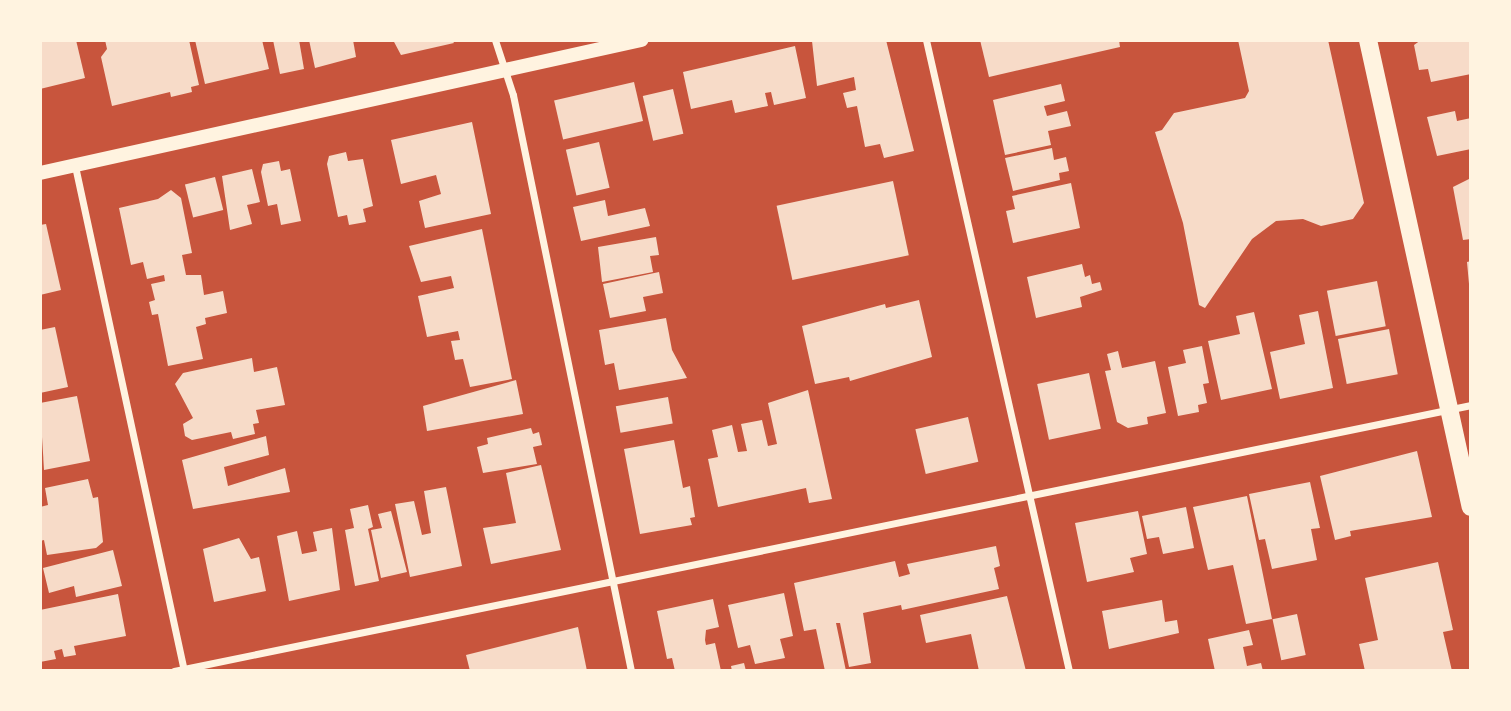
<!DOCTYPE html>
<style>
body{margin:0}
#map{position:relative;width:1511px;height:711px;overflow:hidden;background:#c8553d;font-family:"PT Sans Narrow",sans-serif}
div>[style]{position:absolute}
.building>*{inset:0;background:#f7dbc8;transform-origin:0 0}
.minor>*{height:7px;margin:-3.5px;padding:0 3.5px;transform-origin:3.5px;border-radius:3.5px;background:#fff3e0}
.secondary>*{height:14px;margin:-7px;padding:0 7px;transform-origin:7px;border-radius:7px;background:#fff3e0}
.primary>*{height:18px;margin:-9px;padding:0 9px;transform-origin:9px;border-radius:9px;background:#fff3e0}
span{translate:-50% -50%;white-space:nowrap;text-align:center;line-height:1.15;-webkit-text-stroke:5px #fff3e0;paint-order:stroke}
.frame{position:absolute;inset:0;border:42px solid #fff3e0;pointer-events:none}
</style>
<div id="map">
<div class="building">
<div style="clip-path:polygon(40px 40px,76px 40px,85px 78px,40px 89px)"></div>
<div style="clip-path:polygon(105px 40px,189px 40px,199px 85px,191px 87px,192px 92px,171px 97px,170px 92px,112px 106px,101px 57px,107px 49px)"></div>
<div style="clip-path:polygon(195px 40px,262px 40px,269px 69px,205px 84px)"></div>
<div style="clip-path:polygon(273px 40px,299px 40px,304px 69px,280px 74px)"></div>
<div style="clip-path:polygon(309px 40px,353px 40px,356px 57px,315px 68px)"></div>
<div style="clip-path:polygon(393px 40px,452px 40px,454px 43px,401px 55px)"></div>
<div style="clip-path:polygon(886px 40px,914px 151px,884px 158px,880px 144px,865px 147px,857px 106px,847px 108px,843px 93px,856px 90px,854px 77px,817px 86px,812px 41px)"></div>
<div style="clip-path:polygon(980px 40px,1119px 40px,1120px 47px,989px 77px)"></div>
<div style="clip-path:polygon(1238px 40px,1328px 40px,1364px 203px,1353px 219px,1321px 226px,1303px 219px,1276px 221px,1252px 239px,1205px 308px,1199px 305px,1183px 223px,1155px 132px,1162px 130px,1174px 113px,1245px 98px,1249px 91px)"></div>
<div style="clip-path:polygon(1421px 40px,1471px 40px,1471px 74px,1431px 82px,1428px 69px,1419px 70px,1414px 45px)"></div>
<div style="clip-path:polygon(795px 46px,806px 98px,774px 105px,771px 92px,765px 93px,768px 106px,735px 113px,732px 100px,691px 109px,683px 72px)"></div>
<div style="left:634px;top:82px;width:40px;height:82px;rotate:77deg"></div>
<div style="clip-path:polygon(1061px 84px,1065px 101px,1044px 106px,1047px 116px,1067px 111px,1071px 126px,1048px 131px,1051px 145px,1005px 155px,993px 100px)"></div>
<div style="left:673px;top:89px;width:46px;height:31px;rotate:77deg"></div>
<div style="clip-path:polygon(1455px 111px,1457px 121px,1471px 118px,1471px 149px,1437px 156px,1427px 117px)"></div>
<div style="clip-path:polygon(472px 122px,491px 214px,425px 228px,419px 201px,441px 194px,436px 175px,401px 184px,391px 140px)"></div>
<div style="left:599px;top:142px;width:47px;height:34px;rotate:77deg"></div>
<div style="clip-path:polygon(1052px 148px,1054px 160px,1066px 157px,1069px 171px,1059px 173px,1060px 180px,1013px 191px,1005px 158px)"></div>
<div style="clip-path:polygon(346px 152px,348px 161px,363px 159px,373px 206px,363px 209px,366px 222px,349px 225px,347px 215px,338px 217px,327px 164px,329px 156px)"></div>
<div style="clip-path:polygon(279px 161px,281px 171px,290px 169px,301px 221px,281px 225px,277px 204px,268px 206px,261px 172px,263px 164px)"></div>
<div style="clip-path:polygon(252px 169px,260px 202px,247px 205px,252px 224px,230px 230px,222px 176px)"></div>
<div style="left:215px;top:177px;width:34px;height:31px;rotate:76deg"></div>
<div style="clip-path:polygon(1471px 178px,1471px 239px,1463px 240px,1453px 187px)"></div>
<div style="left:893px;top:181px;width:76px;height:119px;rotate:78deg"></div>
<div style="clip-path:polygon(1071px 183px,1080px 228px,1013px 243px,1006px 211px,1015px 209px,1012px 196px)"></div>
<div style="clip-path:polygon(171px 190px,181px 198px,192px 253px,182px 255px,186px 275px,201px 275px,204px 295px,223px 291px,227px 313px,205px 318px,206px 324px,196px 327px,203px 359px,168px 366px,158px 314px,152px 315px,149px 302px,155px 300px,151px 284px,165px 281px,164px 275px,147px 279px,143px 262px,131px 265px,119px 208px,158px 199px)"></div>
<div style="clip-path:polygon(605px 200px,608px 216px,645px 208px,650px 226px,581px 241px,573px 207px)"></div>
<div style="clip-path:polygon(46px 224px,61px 290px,40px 295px,40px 225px)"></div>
<div style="clip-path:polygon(482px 229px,512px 379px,470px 387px,463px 359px,455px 360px,451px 341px,460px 340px,458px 331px,427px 337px,418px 296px,454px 288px,451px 276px,421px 282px,409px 246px)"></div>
<div style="clip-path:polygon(656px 237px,659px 255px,650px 256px,653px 272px,602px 282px,598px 247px)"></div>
<div style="clip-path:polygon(1471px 261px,1471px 284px,1469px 284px,1467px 262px)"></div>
<div style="clip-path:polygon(1082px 264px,1085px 277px,1090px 275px,1092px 284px,1100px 282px,1102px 290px,1080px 297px,1082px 307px,1036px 318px,1027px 277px)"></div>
<div style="clip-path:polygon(659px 272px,663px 293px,643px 297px,646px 311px,610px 318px,603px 284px)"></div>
<div style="left:1377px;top:281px;width:46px;height:51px;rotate:79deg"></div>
<div style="clip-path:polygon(919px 300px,932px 357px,850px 381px,849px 377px,815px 384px,802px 326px,885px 304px,886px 308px)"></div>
<div style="clip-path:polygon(1318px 311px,1333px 388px,1280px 399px,1270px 352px,1305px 344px,1299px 315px)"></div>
<div style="clip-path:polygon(1254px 312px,1272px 389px,1221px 400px,1208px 341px,1240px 334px,1236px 316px)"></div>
<div style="clip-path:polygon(666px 318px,672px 350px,687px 378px,619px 390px,614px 363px,605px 365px,599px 330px)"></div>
<div style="clip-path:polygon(55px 327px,68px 387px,40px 393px,40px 330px)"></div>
<div style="left:1389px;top:329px;width:46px;height:52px;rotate:79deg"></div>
<div style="clip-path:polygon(1202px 346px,1209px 383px,1203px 384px,1207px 403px,1198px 405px,1199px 412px,1178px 416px,1168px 367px,1186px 363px,1183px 350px)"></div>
<div style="clip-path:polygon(1118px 351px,1122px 368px,1155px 361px,1166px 413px,1147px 417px,1148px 424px,1128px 428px,1117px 422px,1105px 371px,1111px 370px,1107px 354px)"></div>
<div style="clip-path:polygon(252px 358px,254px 372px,277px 367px,285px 405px,256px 410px,259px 423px,253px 424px,255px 434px,233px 439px,231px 432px,192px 440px,185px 436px,183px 424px,193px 418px,175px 384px,183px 373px)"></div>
<div style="left:1089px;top:373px;width:57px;height:53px;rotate:78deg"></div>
<div style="clip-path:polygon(516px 380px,523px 414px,427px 431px,423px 406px)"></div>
<div style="clip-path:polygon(808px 390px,832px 499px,809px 503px,806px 488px,718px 507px,708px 459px,718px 457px,712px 430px,732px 425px,738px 452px,747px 451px,741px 424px,762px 420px,768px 446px,777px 444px,768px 403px)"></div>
<div style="clip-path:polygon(77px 396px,90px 461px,44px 470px,40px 403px)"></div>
<div style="left:668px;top:397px;width:27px;height:53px;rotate:80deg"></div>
<div style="left:968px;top:417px;width:46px;height:54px;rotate:77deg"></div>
<div style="clip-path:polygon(531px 428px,533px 434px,539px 432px,542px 445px,533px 447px,537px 464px,483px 473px,477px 447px,488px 444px,487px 438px)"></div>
<div style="clip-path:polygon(266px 436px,269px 455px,224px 467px,228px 486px,285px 468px,290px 492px,193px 509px,182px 460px)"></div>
<div style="clip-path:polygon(674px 440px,683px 488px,690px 486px,695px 517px,690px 518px,692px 525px,640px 534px,624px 449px)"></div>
<div style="clip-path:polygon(1417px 451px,1432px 517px,1350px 531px,1351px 536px,1335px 540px,1320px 476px)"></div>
<div style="clip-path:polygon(541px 465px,561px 550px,491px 564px,483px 528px,516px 523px,506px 473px)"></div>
<div style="clip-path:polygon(88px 479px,93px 498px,98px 497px,103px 542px,96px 548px,47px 555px,44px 540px,40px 541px,40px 507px,48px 505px,45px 488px)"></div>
<div style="clip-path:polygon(1310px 482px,1320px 528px,1311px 529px,1317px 560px,1272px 569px,1265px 539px,1259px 540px,1249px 494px)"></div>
<div style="clip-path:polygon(446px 487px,462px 566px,410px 577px,395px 504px,414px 501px,422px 535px,431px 533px,424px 491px)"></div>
<div style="clip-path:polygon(1247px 496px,1272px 619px,1246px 624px,1233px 565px,1208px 570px,1193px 507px)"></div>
<div style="clip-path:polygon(368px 505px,373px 527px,368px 529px,379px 581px,355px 586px,345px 530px,354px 528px,350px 509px)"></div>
<div style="clip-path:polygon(1186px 507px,1194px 548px,1163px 554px,1159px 537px,1147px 539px,1142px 516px)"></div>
<div style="clip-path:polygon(391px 511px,407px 572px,381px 578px,371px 530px,382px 528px,378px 514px)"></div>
<div style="clip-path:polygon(1138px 511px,1147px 554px,1130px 558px,1134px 572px,1087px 582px,1075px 523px)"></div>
<div style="clip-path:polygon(332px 528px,340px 590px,289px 601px,277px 536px,297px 531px,302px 554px,317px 551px,313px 532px)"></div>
<div style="clip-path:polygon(239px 538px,251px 559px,259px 557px,266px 591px,214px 602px,203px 549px)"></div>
<div style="clip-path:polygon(996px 546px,1000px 566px,994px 568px,999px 589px,902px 610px,901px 605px,863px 613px,871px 663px,849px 667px,840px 623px,836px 623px,846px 671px,825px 671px,816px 629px,804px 631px,794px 583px,895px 561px,899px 577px,910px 574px,907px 564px)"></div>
<div style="clip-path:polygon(113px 550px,122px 586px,76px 597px,74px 586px,49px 593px,43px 568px)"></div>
<div style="clip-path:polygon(1438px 562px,1453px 630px,1443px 632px,1452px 671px,1365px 671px,1359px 644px,1378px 640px,1365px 578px)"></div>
<div style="clip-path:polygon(784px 593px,793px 636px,780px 639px,785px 658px,755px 664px,750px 645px,738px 648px,728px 605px)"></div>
<div style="clip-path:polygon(118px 594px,126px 636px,74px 646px,76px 655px,64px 657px,62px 649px,54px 651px,56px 659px,40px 662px,40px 610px)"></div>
<div style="clip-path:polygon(1007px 596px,1026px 671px,979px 671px,971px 634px,926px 643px,920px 615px)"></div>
<div style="clip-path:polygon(713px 599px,719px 627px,706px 630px,705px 640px,706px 645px,715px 643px,721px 671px,675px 671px,672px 658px,667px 659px,657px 611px)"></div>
<div style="clip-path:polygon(1162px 600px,1165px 622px,1177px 620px,1179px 633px,1109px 649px,1102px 611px)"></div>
<div style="left:1297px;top:614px;width:42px;height:25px;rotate:78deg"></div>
<div style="clip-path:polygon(578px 627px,587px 671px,470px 671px,466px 655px)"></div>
<div style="clip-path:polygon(1249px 630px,1253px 645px,1243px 647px,1247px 666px,1261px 663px,1263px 671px,1215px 671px,1208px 639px)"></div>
<div style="clip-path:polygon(744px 663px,746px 671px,732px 671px,731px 666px)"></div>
</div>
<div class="minor">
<div style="left:495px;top:40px;width:58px;rotate:71.9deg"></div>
<div style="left:513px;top:95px;width:588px;rotate:78.42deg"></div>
<div style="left:926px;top:40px;width:647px;rotate:77.23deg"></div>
<div style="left:75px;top:166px;width:517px;rotate:77.82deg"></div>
<div style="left:174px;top:671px;width:1324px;rotate:-11.59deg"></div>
</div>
<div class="secondary">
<div style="left:40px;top:173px;width:616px;rotate:-12.48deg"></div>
</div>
<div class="primary">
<div style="left:1368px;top:40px;width:478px;rotate:77.6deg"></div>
</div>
<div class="frame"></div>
</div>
